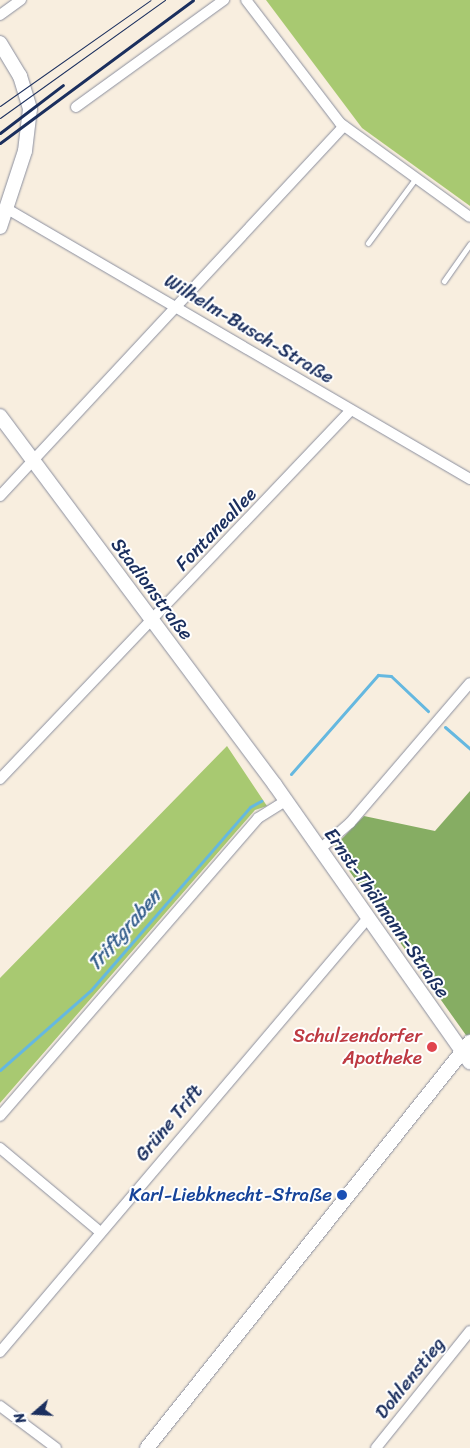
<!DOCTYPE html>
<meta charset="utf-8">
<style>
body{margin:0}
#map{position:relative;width:470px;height:1448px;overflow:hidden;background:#f8eedf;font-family:Sriracha,sans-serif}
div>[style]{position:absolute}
.green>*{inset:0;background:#a8c971}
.forest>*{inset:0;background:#86ad63}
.stream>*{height:3px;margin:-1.5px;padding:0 1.5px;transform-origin:1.5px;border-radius:1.5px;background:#65b8e0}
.roads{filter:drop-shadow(0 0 1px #8a8e9e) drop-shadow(0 0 1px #8a8e9e)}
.lane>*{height:5px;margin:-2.5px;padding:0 2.5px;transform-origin:2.5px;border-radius:2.5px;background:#fff}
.street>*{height:10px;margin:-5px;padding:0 5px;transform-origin:5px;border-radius:5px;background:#fff}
.secondary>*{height:14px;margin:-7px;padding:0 7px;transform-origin:7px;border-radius:7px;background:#fff}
.tram>*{height:1px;margin:-0.5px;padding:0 0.5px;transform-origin:0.5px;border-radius:0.5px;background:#1b2f5e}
.rail>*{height:3px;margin:-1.5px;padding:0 1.5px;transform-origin:1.5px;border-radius:1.5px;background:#1b2f5e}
.dots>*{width:14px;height:14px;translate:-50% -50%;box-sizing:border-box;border:2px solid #fff;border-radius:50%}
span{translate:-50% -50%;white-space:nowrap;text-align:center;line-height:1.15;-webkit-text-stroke:4px #fff;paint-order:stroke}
.street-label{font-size:19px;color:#1b2f5e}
.health-label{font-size:19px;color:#be3a42}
.right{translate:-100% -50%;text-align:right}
.transit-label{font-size:19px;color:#164399}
.water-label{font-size:20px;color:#355f8c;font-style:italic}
.north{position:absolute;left:10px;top:1388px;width:50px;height:50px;-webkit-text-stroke:4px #fff;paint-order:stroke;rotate:251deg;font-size:14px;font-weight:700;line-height:20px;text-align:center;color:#1b2f5e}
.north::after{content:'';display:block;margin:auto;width:18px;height:22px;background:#1b2f5e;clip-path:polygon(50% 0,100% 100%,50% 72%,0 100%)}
</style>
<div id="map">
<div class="green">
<div style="clip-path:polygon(266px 0,470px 0,470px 206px,362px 128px)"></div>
<div style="clip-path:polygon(227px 746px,267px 806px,255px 810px,0 1103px,0 978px)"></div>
</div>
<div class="forest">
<div style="clip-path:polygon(470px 791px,470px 1035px,468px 1038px,333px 848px,364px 816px,435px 831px)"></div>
</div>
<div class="stream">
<div style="left:445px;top:727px;width:33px;rotate:41deg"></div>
<div style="left:291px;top:774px;width:132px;rotate:-48.7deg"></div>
<div style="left:378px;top:675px;width:13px;rotate:4deg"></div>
<div style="left:391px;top:676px;width:51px;rotate:43.4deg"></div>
<div style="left:0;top:1070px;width:121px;rotate:-41.3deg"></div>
<div style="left:91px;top:990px;width:242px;rotate:-49deg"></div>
<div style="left:250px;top:807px;width:13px;rotate:-29deg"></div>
</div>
<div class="roads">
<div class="lane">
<div style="left:368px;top:243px;width:81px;rotate:-53.6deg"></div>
<div style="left:444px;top:281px;width:45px;rotate:-54.9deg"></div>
</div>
<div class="street">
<div style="left:246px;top:0;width:155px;rotate:52.6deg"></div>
<div style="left:340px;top:123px;width:160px;rotate:35.9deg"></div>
<div style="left:0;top:15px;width:26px;rotate:-36deg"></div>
<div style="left:76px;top:107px;width:183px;rotate:-35.9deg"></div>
<div style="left:9px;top:210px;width:534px;rotate:30.26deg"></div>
<div style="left:0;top:496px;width:505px;rotate:-47.09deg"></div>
<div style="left:0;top:779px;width:509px;rotate:-46.43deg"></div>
<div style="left:319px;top:850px;width:41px;rotate:-41.1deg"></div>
<div style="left:350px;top:823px;width:184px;rotate:-49.4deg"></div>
<div style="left:0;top:1116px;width:394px;rotate:-49.1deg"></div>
<div style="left:258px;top:818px;width:32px;rotate:-32deg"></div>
<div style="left:0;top:1148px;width:131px;rotate:40deg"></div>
<div style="left:0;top:1352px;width:569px;rotate:-49.7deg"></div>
<div style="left:0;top:1406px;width:70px;rotate:36.9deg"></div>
<div style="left:376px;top:1448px;width:150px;rotate:-51.2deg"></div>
</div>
<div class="secondary">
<div style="left:0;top:43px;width:39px;rotate:59deg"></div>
<div style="left:20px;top:76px;width:34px;rotate:73deg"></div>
<div style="left:30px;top:109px;width:42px;rotate:96.8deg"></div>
<div style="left:25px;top:151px;width:80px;rotate:108.2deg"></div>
<div style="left:0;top:416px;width:460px;rotate:53.3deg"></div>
<div style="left:275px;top:785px;width:339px;rotate:54.9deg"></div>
<div style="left:147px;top:1448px;width:519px;rotate:-51.5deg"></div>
</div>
</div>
<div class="tram">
<div style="left:0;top:106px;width:184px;rotate:-35.1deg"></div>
<div style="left:0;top:118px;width:203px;rotate:-35.6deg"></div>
</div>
<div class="rail">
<div style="left:0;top:133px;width:79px;rotate:-37.3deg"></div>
<div style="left:0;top:143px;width:240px;rotate:-36.5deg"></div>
</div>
<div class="dots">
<div style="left:432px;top:1047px;background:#e0444e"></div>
<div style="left:342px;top:1195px;background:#1a4fb4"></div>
</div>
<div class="street-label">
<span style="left:249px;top:329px;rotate:31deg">Wilhelm-Busch-Straße</span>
<span style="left:216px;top:529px;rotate:-46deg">Fontaneallee</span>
<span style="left:152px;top:589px;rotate:53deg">Stadionstraße</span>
<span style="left:387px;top:913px;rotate:55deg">Ernst-Thälmann-Straße</span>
<span style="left:169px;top:1123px;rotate:-50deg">Grüne Trift</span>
<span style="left:410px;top:1378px;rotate:-51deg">Dohlenstieg</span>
</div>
<div class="health-label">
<span class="right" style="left:422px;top:1047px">Schulzendorfer<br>Apotheke</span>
</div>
<div class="transit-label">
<span class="right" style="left:332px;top:1195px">Karl-Liebknecht-Straße</span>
</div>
<div class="water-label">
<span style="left:124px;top:930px;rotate:-49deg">Triftgraben</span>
</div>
<div class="north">N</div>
</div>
